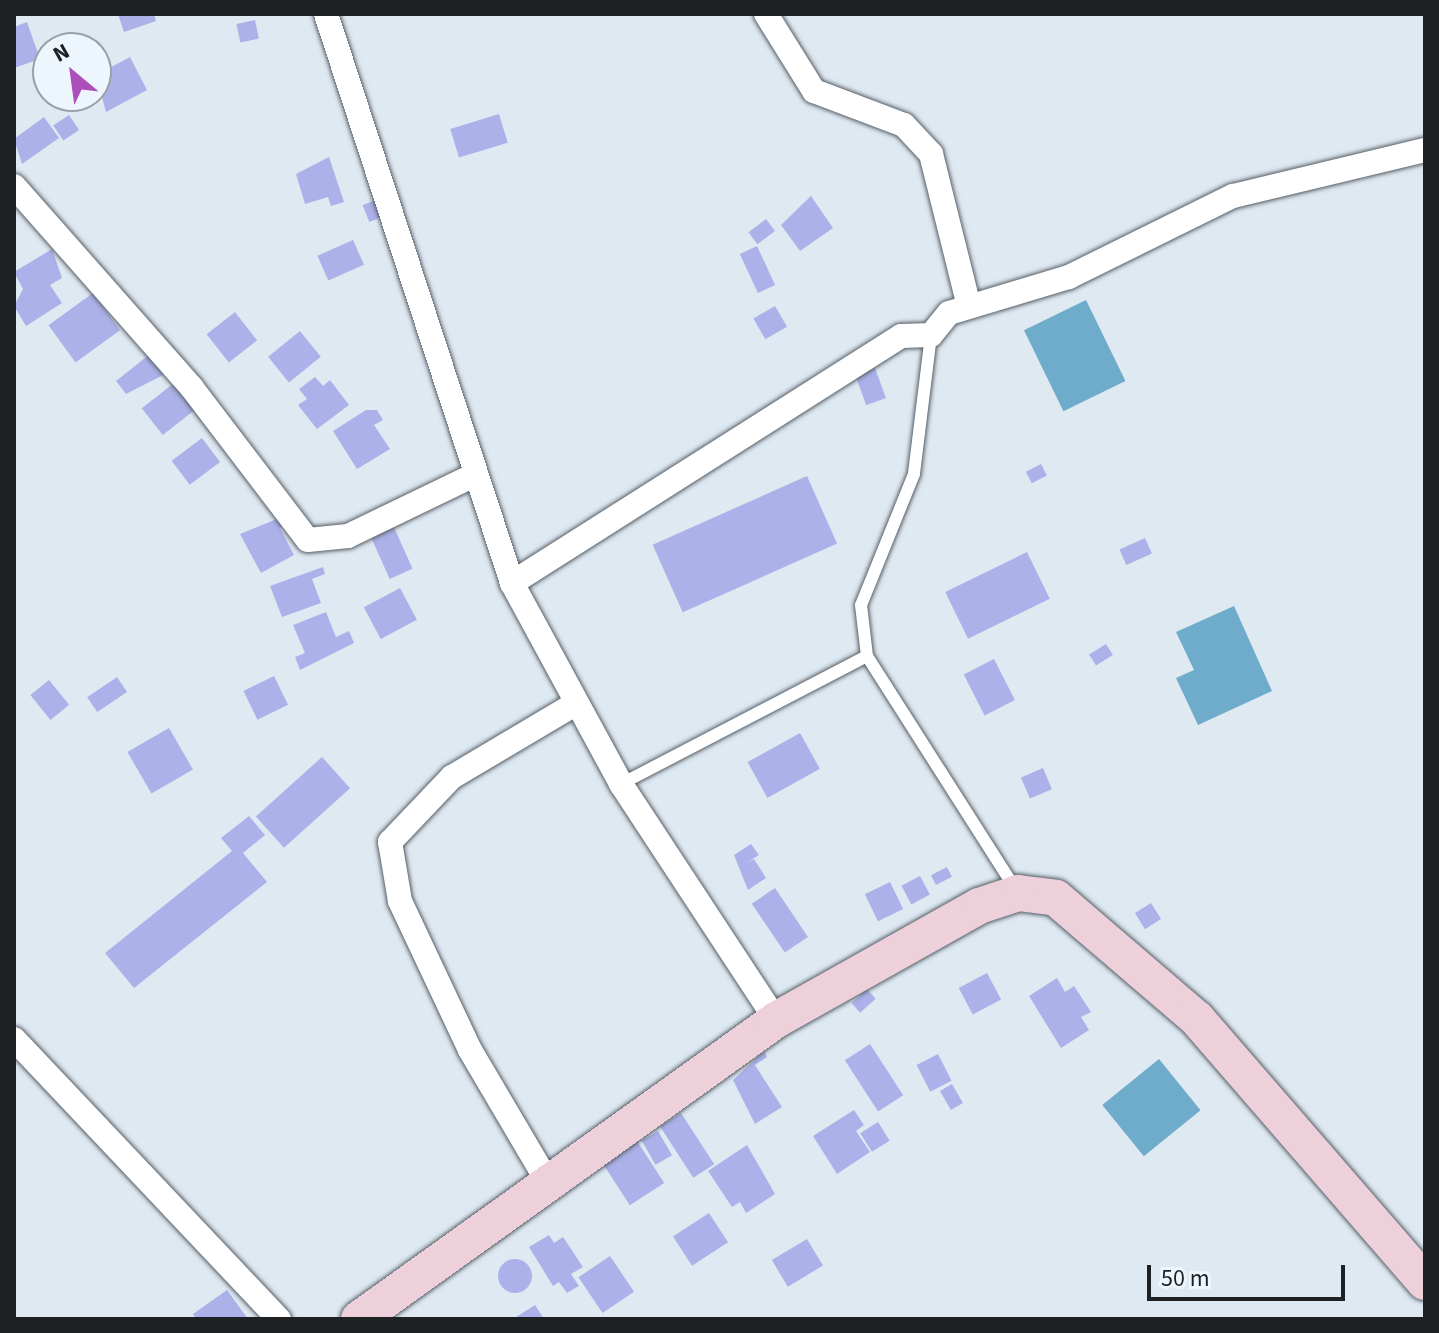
<!DOCTYPE html>
<style>
body{margin:0}
#map{position:relative;width:1439px;height:1333px;overflow:hidden;background:#dfe9f2;font-family:"Source Sans 3",sans-serif}
div>[style]{position:absolute}
.water>*{inset:0;background:#6faccc;transform-origin:0 0}
.building>*{inset:0;background:#acb2e9;transform-origin:0 0}
.round{border-radius:50%}
.roads{filter:drop-shadow(0 0 2px #565f67) drop-shadow(0 0 2px #565f67)}
.lane>*{height:12px;margin:-6px;padding:0 6px;transform-origin:6px;border-radius:6px;background:#fff}
.street>*{height:24px;margin:-12px;padding:0 12px;transform-origin:12px;border-radius:12px;background:#fff}
.secondary>*{height:36px;margin:-18px;padding:0 18px;transform-origin:18px;border-radius:18px;background:#eed0da}
span{translate:-50% -50%;white-space:nowrap;text-align:center;line-height:1.15;-webkit-text-stroke:7px #eef6fd;paint-order:stroke}
.frame{position:absolute;inset:0;border:16px solid #1d2124;pointer-events:none}
.north{position:absolute;left:32px;top:32px;width:80px;height:80px;box-sizing:border-box;background:#eef6fd;border:2px solid #9aa1a6;border-radius:50%;rotate:331deg;font-size:22px;font-weight:700;line-height:32px;text-align:center;color:#1d2124}
.north::after{content:'';display:block;margin:auto;width:28px;height:36px;background:#ad4fba;clip-path:polygon(50% 0,100% 100%,50% 72%,0 100%)}
.scale{position:absolute;left:1147px;top:1265px;width:198px;height:36px;box-sizing:border-box;border:4px solid #1d2124;border-top:0;padding-left:10px;font-size:24px;line-height:28px;white-space:nowrap;color:#1d2124;-webkit-text-stroke:6px #eef6fd;paint-order:stroke}
</style>
<div id="map">
<div class="water">
<div style="left:1086px;top:300px;width:90px;height:69px;rotate:64deg"></div>
<div style="clip-path:polygon(1234px 606px,1272px 691px,1198px 725px,1176px 678px,1194px 670px,1176px 632px)"></div>
<div style="left:1159px;top:1059px;width:66px;height:73px;rotate:51deg"></div>
</div>
<div class="building">
<div style="clip-path:polygon(118px 14px,154px 14px,156px 21px,124px 32px)"></div>
<div style="left:255px;top:20px;width:19px;height:19px;rotate:78deg"></div>
<div style="clip-path:polygon(27px 22px,40px 59px,14px 68px,14px 27px)"></div>
<div style="clip-path:polygon(130px 57px,147px 90px,106px 112px,96px 75px)"></div>
<div style="clip-path:polygon(48px 63px,48px 80px,43px 83px,36px 69px)"></div>
<div style="left:499px;top:114px;width:30px;height:51px;rotate:73deg"></div>
<div style="left:69px;top:115px;width:18px;height:19px;rotate:56deg"></div>
<div style="clip-path:polygon(44px 117px,59px 138px,22px 164px,14px 139px)"></div>
<div style="clip-path:polygon(329px 157px,344px 202px,331px 206px,328px 197px,305px 204px,296px 174px)"></div>
<div style="clip-path:polygon(811px 196px,833px 228px,800px 251px,781px 225px)"></div>
<div style="left:383px;top:197px;width:18px;height:22px;rotate:68deg"></div>
<div style="left:766px;top:219px;width:15px;height:22px;rotate:53deg"></div>
<div style="left:353px;top:240px;width:27px;height:39px;rotate:66deg"></div>
<div style="left:757px;top:246px;width:43px;height:19px;rotate:65deg"></div>
<div style="clip-path:polygon(52px 249px,62px 278px,50px 285px,62px 303px,26px 326px,14px 306px,23px 289px,14px 272px)"></div>
<div style="left:93px;top:293px;width:46px;height:55px;rotate:54deg"></div>
<div style="left:775px;top:306px;width:24px;height:25px;rotate:60deg"></div>
<div style="left:235px;top:312px;width:36px;height:36px;rotate:52deg"></div>
<div style="left:300px;top:331px;width:33px;height:41px;rotate:51deg"></div>
<div style="clip-path:polygon(150px 354px,165px 374px,126px 394px,116px 381px)"></div>
<div style="left:875px;top:368px;width:32px;height:21px;rotate:70deg"></div>
<div style="clip-path:polygon(315px 377px,323px 386px,330px 380px,349px 405px,317px 429px,298px 405px,307px 399px,299px 389px)"></div>
<div style="left:178px;top:380px;width:34px;height:46px;rotate:52deg"></div>
<div style="clip-path:polygon(366px 410px,377px 410px,383px 420px,374px 425px,390px 449px,357px 469px,333px 431px)"></div>
<div style="left:202px;top:438px;width:30px;height:38px;rotate:53deg"></div>
<div style="left:1041px;top:464px;width:13px;height:17px;rotate:63deg"></div>
<div style="left:807px;top:476px;width:74px;height:169px;rotate:66deg"></div>
<div style="clip-path:polygon(287px 515px,291px 523px,280px 528px,294px 555px,261px 573px,240px 534px)"></div>
<div style="left:393px;top:525px;width:48px;height:25px;rotate:66deg"></div>
<div style="left:1145px;top:538px;width:17px;height:28px;rotate:66deg"></div>
<div style="left:1027px;top:552px;width:52px;height:91px;rotate:64deg"></div>
<div style="clip-path:polygon(323px 567px,325px 574px,312px 579px,321px 603px,282px 617px,270px 586px)"></div>
<div style="left:400px;top:588px;width:36px;height:41px;rotate:62deg"></div>
<div style="clip-path:polygon(326px 612px,336px 637px,349px 631px,354px 643px,300px 670px,295px 657px,305px 653px,293px 625px)"></div>
<div style="left:1106px;top:644px;width:13px;height:20px;rotate:58deg"></div>
<div style="left:994px;top:659px;width:46px;height:34px;rotate:63deg"></div>
<div style="left:274px;top:676px;width:32px;height:34px;rotate:64deg"></div>
<div style="left:117px;top:677px;width:18px;height:36px;rotate:56deg"></div>
<div style="left:49px;top:680px;width:32px;height:24px;rotate:51deg"></div>
<div style="left:169px;top:728px;width:48px;height:48px;rotate:60deg"></div>
<div style="left:800px;top:733px;width:41px;height:60px;rotate:61deg"></div>
<div style="left:322px;top:757px;width:42px;height:89px;rotate:48deg"></div>
<div style="left:1043px;top:768px;width:23px;height:24px;rotate:67deg"></div>
<div style="clip-path:polygon(249px 816px,265px 835px,243px 853px,267px 882px,134px 988px,105px 953px,232px 851px,221px 838px)"></div>
<div style="clip-path:polygon(751px 844px,759px 855px,746px 863px,754px 859px,766px 878px,748px 890px,734px 855px)"></div>
<div style="left:947px;top:867px;width:11px;height:18px;rotate:63deg"></div>
<div style="left:920px;top:876px;width:21px;height:21px;rotate:62deg"></div>
<div style="left:890px;top:882px;width:30px;height:28px;rotate:64deg"></div>
<div style="left:775px;top:888px;width:59px;height:28px;rotate:56deg"></div>
<div style="left:1151px;top:903px;width:19px;height:19px;rotate:58deg"></div>
<div style="left:987px;top:973px;width:30px;height:32px;rotate:62deg"></div>
<div style="clip-path:polygon(1057px 978px,1065px 992px,1074px 986px,1091px 1012px,1081px 1017px,1089px 1030px,1061px 1048px,1029px 996px)"></div>
<div style="left:867px;top:989px;width:13px;height:21px;rotate:48deg"></div>
<div style="left:870px;top:1044px;width:61px;height:30px;rotate:57deg"></div>
<div style="clip-path:polygon(764px 1051px,767px 1057px,755px 1065px,782px 1107px,755px 1124px,733px 1080px)"></div>
<div style="left:938px;top:1054px;width:30px;height:24px;rotate:63deg"></div>
<div style="left:952px;top:1084px;width:22px;height:14px;rotate:60deg"></div>
<div style="clip-path:polygon(854px 1110px,864px 1125px,856px 1131px,870px 1152px,837px 1174px,813px 1136px)"></div>
<div style="left:681px;top:1113px;width:61px;height:25px;rotate:57deg"></div>
<div style="left:878px;top:1122px;width:22px;height:21px;rotate:58deg"></div>
<div style="left:658px;top:1131px;width:28px;height:19px;rotate:60deg"></div>
<div style="left:637px;top:1141px;width:50px;height:41px;rotate:57deg"></div>
<div style="clip-path:polygon(747px 1145px,775px 1194px,746px 1213px,740px 1202px,732px 1207px,708px 1171px)"></div>
<div style="left:709px;top:1213px;width:35px;height:43px;rotate:57deg"></div>
<div style="clip-path:polygon(549px 1235px,554px 1243px,563px 1237px,583px 1267px,571px 1274px,579px 1286px,567px 1293px,559px 1282px,553px 1286px,529px 1247px)"></div>
<div style="left:807px;top:1239px;width:31px;height:41px;rotate:59deg"></div>
<div style="left:610px;top:1256px;width:43px;height:38px;rotate:56deg"></div>
<div class="round" style="left:498px;top:1259px;width:34px;height:34px"></div>
<div style="clip-path:polygon(227px 1290px,248px 1319px,196px 1319px,193px 1314px)"></div>
<div style="clip-path:polygon(535px 1305px,544px 1319px,513px 1319px)"></div>
</div>
<div class="roads">
<div class="lane">
<div style="left:931px;top:335px;width:140px;rotate:97deg"></div>
<div style="left:914px;top:474px;width:141px;rotate:112deg"></div>
<div style="left:861px;top:605px;width:51px;rotate:83.3deg"></div>
<div style="left:867px;top:656px;width:275px;rotate:57.5deg"></div>
<div style="left:621px;top:784px;width:277px;rotate:-27.5deg"></div>
</div>
<div class="street">
<div style="left:326px;top:14px;width:599px;rotate:71.9deg"></div>
<div style="left:512px;top:583px;width:229px;rotate:61.5deg"></div>
<div style="left:621px;top:784px;width:282px;rotate:56.7deg"></div>
<div style="left:766px;top:14px;width:91px;rotate:58.1deg"></div>
<div style="left:814px;top:91px;width:96px;rotate:20.7deg"></div>
<div style="left:904px;top:125px;width:40px;rotate:47deg"></div>
<div style="left:931px;top:154px;width:157px;rotate:76deg"></div>
<div style="left:14px;top:186px;width:269px;rotate:48.6deg"></div>
<div style="left:192px;top:388px;width:191px;rotate:52.7deg"></div>
<div style="left:308px;top:540px;width:40px;rotate:-5.7deg"></div>
<div style="left:348px;top:536px;width:142px;rotate:-25.8deg"></div>
<div style="left:512px;top:583px;width:461px;rotate:-32.4deg"></div>
<div style="left:901px;top:336px;width:30px;rotate:-2deg"></div>
<div style="left:931px;top:335px;width:28px;rotate:-51deg"></div>
<div style="left:949px;top:313px;width:125px;rotate:-16.7deg"></div>
<div style="left:1069px;top:277px;width:183px;rotate:-26.3deg"></div>
<div style="left:1233px;top:196px;width:197px;rotate:-13.5deg"></div>
<div style="left:14px;top:1039px;width:386px;rotate:46.6deg"></div>
<div style="left:546px;top:1179px;width:150px;rotate:-120.5deg"></div>
<div style="left:470px;top:1050px;width:165px;rotate:-115.2deg"></div>
<div style="left:400px;top:901px;width:60px;rotate:-99.6deg"></div>
<div style="left:390px;top:842px;width:90px;rotate:-46.4deg"></div>
<div style="left:452px;top:777px;width:143px;rotate:-30.7deg"></div>
</div>
<div class="secondary">
<div style="left:359px;top:1319px;width:513px;rotate:-35.64deg"></div>
<div style="left:776px;top:1020px;width:233px;rotate:-29.3deg"></div>
<div style="left:979px;top:906px;width:41px;rotate:-18.4deg"></div>
<div style="left:1018px;top:893px;width:38px;rotate:7deg"></div>
<div style="left:1056px;top:898px;width:186px;rotate:40.6deg"></div>
<div style="left:1197px;top:1019px;width:348px;rotate:49.1deg"></div>
</div>
</div>
<div class="frame"></div>
<div class="north">N</div>
<div class="scale">50 m</div>
</div>
